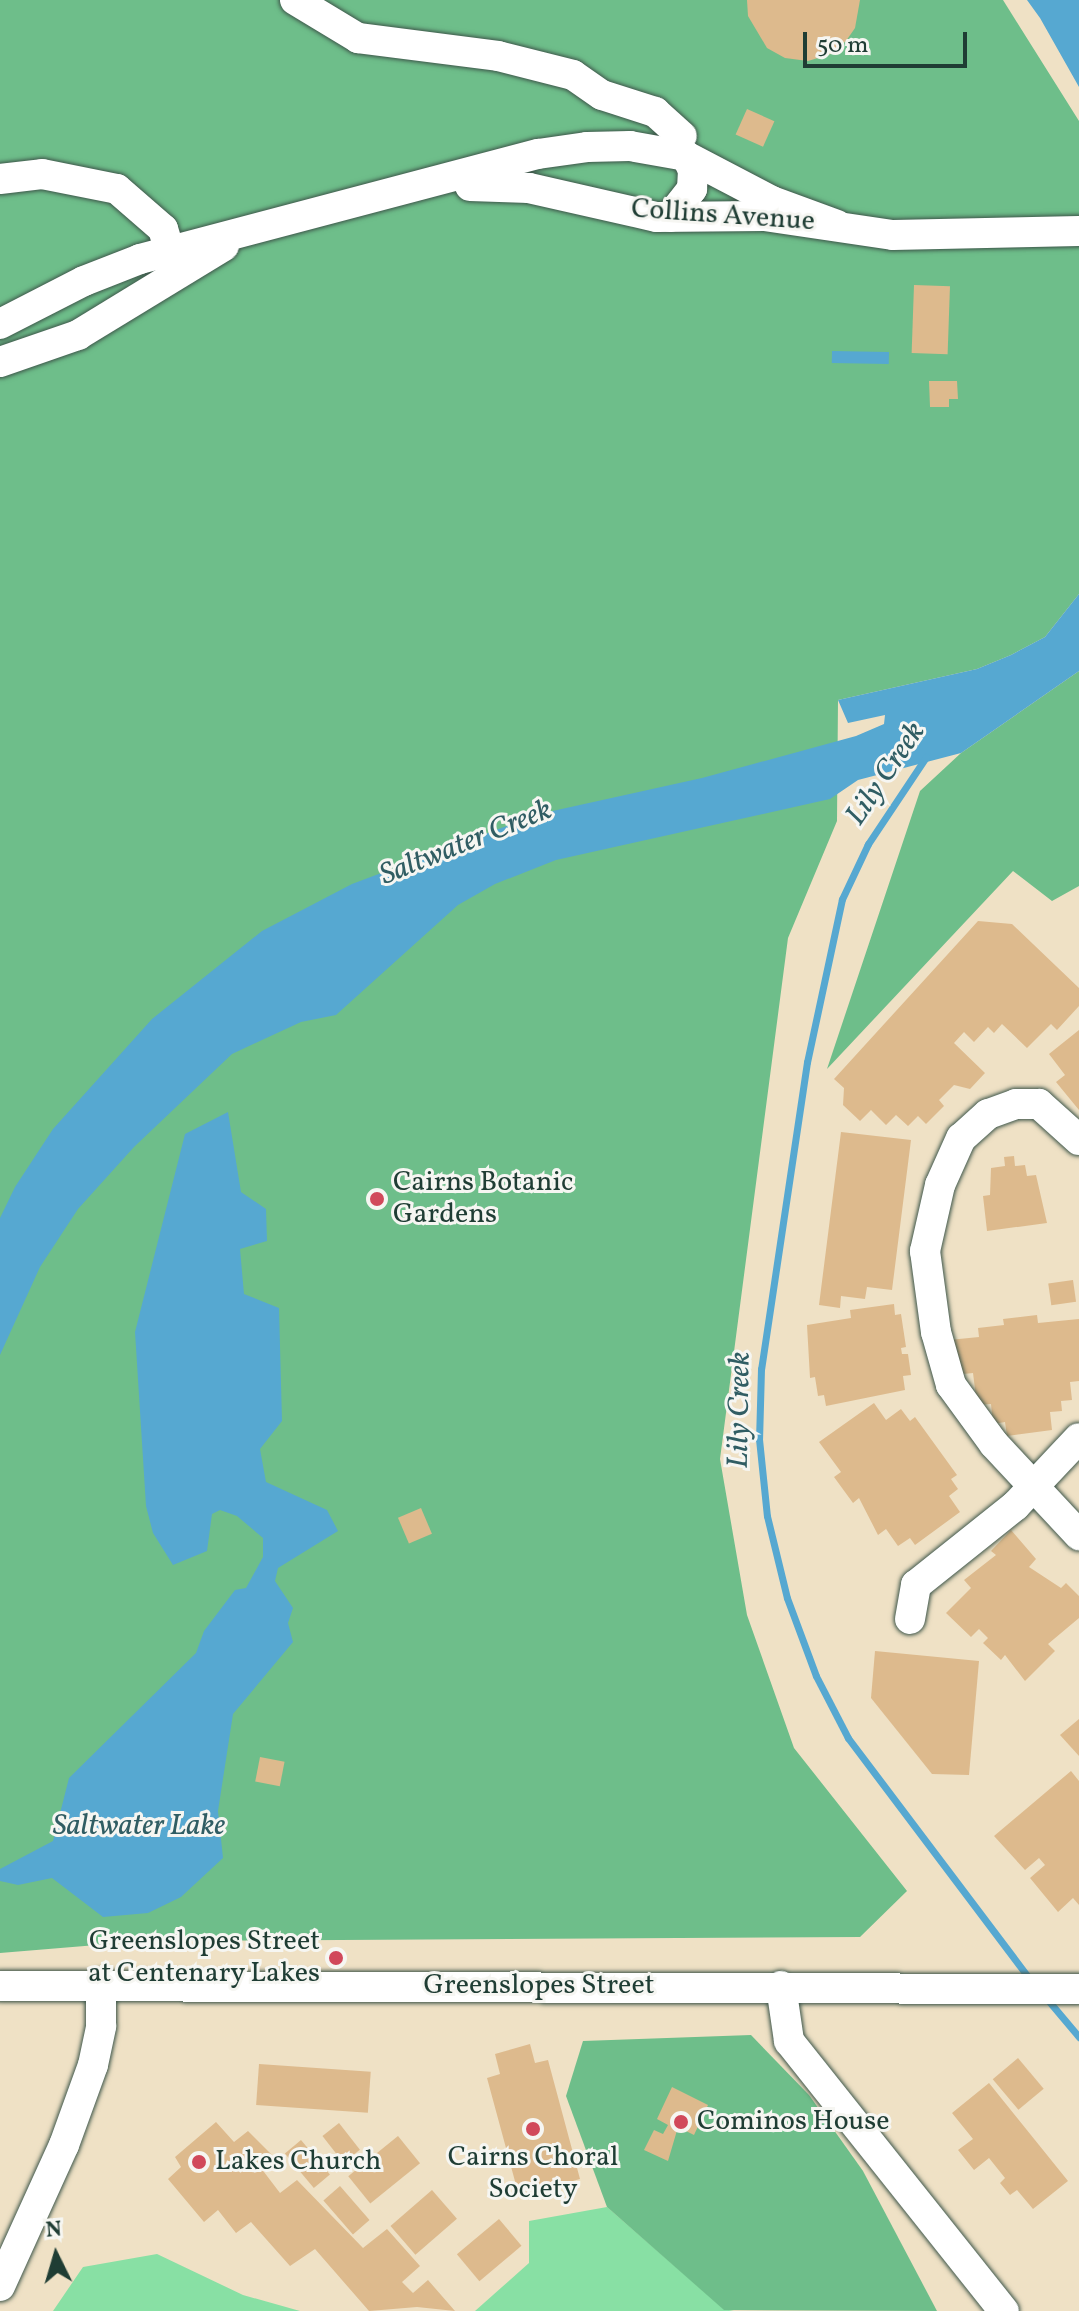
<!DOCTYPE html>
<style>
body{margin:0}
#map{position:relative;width:1079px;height:2311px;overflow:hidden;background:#efe1c5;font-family:Vollkorn,serif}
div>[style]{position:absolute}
.green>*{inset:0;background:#88e0a4}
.forest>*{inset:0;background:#6ebe8a}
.water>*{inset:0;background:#56a8d1;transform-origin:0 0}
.stream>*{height:7px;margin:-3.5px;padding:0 3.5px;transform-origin:3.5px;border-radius:3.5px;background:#56a8d1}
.building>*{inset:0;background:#ddba8d;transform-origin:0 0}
.roads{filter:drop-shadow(0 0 2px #3e564a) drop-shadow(0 0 2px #3e564a)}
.minor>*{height:30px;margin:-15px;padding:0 15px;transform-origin:15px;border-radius:15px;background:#fff}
.dots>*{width:22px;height:22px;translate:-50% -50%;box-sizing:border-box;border:4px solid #f6f6f2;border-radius:50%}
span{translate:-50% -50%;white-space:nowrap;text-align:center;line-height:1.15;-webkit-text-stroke:6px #f6f6f2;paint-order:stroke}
.street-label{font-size:28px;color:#1f3d34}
.poi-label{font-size:28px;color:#1f3d34}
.left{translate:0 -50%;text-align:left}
.right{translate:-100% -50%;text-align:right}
.water-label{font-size:30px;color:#305d63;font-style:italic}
.north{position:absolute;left:16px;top:2215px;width:80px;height:80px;-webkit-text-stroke:6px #f6f6f2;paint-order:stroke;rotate:355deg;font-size:22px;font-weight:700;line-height:32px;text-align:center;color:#1f3d34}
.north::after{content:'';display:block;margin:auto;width:28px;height:36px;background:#1f3d34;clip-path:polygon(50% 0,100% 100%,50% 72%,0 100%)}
.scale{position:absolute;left:803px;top:32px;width:164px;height:36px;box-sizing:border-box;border:4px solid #1f3d34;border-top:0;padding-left:10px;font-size:24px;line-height:28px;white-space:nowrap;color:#1f3d34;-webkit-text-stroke:6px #f6f6f2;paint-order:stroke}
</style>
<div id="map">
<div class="green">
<div style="clip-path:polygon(607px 2207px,724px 2309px,734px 2311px,475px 2311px,529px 2263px,529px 2221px)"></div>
<div style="clip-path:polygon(157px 2254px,243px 2295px,300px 2311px,53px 2311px,83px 2267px)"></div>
</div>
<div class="forest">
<div style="clip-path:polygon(0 0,1003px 0,1079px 121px,1079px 594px,1045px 637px,1011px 655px,977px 669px,838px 700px,837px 821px,788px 938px,720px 1459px,747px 1615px,794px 1748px,907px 1891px,860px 1937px,145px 1941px,0 1953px)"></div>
<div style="clip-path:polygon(1079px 671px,1079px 886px,1052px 901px,1013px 871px,827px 1069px,920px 791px,961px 753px)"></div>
<div style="clip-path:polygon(751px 2035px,809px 2095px,863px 2171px,937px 2311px,724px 2310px,607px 2207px,566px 2096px,583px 2041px)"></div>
</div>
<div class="water">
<div style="clip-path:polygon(1027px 0,1079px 0,1079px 87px,1040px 18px)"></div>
<div style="left:832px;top:351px;width:57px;height:12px;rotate:1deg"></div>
<div style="clip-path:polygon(1079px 594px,1079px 671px,961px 753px,858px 780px,830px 799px,556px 860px,495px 884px,458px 905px,336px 1015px,301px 1022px,232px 1054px,134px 1147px,78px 1209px,40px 1267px,0 1355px,0 1218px,15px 1187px,53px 1129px,152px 1019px,262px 931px,352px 884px,539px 814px,702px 778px,856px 736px,884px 724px,885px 715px,848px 723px,838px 700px,977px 669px,1011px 655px,1045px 637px)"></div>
<div style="clip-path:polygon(228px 1112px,241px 1192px,266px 1209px,267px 1241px,240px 1249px,244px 1294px,279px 1308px,282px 1421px,260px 1449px,266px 1482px,327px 1510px,338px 1531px,278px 1568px,275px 1581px,293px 1608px,288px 1623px,293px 1642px,233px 1714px,218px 1811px,223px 1858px,181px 1897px,148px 1913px,103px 1917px,52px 1878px,18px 1885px,0 1881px,0 1869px,53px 1841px,69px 1778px,196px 1653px,204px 1631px,235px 1590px,246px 1588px,263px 1557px,263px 1538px,237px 1516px,220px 1510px,212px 1514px,207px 1551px,173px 1565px,153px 1533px,146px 1506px,135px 1332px,185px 1134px)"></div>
</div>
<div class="stream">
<div style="left:926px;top:757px;width:105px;rotate:123.7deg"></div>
<div style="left:868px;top:844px;width:61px;rotate:115.3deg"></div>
<div style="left:842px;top:899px;width:167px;rotate:102.1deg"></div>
<div style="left:807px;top:1062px;width:310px;rotate:98.5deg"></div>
<div style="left:761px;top:1369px;width:70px;rotate:91.6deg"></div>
<div style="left:759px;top:1439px;width:77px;rotate:84.1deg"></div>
<div style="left:767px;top:1516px;width:84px;rotate:76.3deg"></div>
<div style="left:787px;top:1598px;width:83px;rotate:69.6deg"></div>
<div style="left:816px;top:1676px;width:70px;rotate:62.7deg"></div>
<div style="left:848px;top:1738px;width:304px;rotate:53deg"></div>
<div style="left:1047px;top:1999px;width:50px;rotate:49.9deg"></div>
</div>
<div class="building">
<div style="clip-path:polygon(860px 0,855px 28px,846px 41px,831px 54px,808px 61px,785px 58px,767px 48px,748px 16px,747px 0)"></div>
<div style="left:747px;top:109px;width:30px;height:28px;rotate:24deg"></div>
<div style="left:914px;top:285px;width:36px;height:68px;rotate:2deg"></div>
<div style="clip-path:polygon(929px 381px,957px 381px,958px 399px,949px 399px,949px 407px,930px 407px)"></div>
<div style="clip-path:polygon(978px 921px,1012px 924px,1079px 988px,1079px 1006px,1057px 1030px,1051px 1024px,1027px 1048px,1002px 1024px,994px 1033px,988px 1027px,974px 1042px,964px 1032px,954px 1043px,985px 1073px,970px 1089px,954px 1085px,939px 1100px,944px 1106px,926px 1124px,918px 1116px,908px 1126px,896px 1115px,886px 1125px,871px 1110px,860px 1121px,843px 1105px,844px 1088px,834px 1079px)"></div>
<div style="clip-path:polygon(1079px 1030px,1079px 1110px,1056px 1082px,1065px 1075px,1049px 1054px)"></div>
<div style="clip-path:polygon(841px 1132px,911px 1140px,892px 1290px,867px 1287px,865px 1299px,841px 1296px,840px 1308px,819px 1305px)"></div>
<div style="clip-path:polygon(1014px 1156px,1015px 1166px,1025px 1165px,1027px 1176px,1036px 1175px,1047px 1223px,987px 1231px,983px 1196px,990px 1195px,991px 1168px,1005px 1166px,1004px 1157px)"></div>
<div style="left:1073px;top:1280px;width:22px;height:25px;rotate:82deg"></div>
<div style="clip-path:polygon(894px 1304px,895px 1315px,901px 1314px,906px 1347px,901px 1348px,902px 1354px,908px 1354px,911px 1375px,903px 1376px,905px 1390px,826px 1406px,824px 1395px,818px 1396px,815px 1377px,810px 1378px,807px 1325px,851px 1318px,850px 1310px)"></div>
<div style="clip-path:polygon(1037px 1315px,1038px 1323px,1079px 1319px,1079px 1381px,1070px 1382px,1072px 1400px,1061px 1401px,1062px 1411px,1050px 1412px,1052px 1430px,1007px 1436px,1005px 1422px,993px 1424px,991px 1404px,977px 1405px,973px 1373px,953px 1375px,949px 1340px,979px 1337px,978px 1328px,1004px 1325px,1003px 1319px)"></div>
<div style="clip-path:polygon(874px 1403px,886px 1420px,901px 1409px,910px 1421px,915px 1417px,957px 1475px,951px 1479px,958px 1489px,949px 1496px,960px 1512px,915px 1545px,910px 1538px,898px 1546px,886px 1529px,878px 1535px,859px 1498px,853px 1503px,834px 1477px,841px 1472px,819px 1442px)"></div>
<div style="left:421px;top:1508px;width:28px;height:25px;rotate:67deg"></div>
<div style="clip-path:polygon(1011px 1530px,1036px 1559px,1029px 1567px,1061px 1588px,1066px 1583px,1079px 1596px,1079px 1618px,1048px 1644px,1055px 1651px,1025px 1681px,1005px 1655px,1001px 1660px,983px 1643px,988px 1638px,979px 1629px,971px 1637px,946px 1613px,971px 1588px,964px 1580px,996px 1555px,991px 1551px)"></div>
<div style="clip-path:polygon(875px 1651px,979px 1661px,969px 1775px,932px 1774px,871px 1698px)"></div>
<div style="clip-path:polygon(1079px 1719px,1079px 1756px,1060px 1735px)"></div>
<div style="left:260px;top:1757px;width:25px;height:25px;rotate:11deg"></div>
<div style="clip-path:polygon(1071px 1771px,1079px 1781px,1079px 1905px,1073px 1898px,1058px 1912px,1030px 1878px,1045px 1865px,1039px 1858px,1025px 1870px,994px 1836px)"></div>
<div style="clip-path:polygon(530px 2044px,535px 2063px,548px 2060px,580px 2179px,519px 2196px,487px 2078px,500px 2074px,495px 2054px)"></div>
<div style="left:1018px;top:2058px;width:40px;height:33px;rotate:50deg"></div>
<div style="left:259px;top:2064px;width:112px;height:41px;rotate:4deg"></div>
<div style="clip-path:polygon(989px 2083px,1068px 2181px,1033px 2209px,1017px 2190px,1010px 2195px,1000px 2183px,1005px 2178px,989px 2158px,974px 2170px,958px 2150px,973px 2139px,952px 2113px)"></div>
<div style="clip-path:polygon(672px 2087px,708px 2105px,694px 2135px,678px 2127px,668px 2161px,644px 2150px,654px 2130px,663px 2134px,668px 2125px,657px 2119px)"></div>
<div style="clip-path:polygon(216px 2122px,234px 2142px,248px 2131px,275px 2158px,264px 2172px,280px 2193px,297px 2180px,363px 2248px,387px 2229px,420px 2266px,402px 2282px,413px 2293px,428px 2280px,455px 2311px,417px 2307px,369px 2311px,315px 2249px,290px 2266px,251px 2222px,236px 2233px,218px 2210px,204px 2222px,168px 2179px,181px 2167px,175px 2157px)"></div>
<div style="left:339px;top:2123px;width:34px;height:21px;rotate:52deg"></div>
<div style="left:398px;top:2136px;width:35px;height:64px;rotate:51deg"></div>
<div style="left:301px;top:2140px;width:45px;height:21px;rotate:50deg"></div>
<div style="left:340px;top:2186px;width:45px;height:22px;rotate:49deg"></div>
<div style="left:432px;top:2190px;width:38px;height:55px;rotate:49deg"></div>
<div style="left:499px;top:2219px;width:35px;height:55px;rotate:50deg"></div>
</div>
<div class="roads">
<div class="minor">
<div style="left:295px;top:0;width:74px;rotate:31.1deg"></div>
<div style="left:358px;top:38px;width:141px;rotate:7.3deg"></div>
<div style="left:498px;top:56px;width:77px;rotate:14.2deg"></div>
<div style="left:573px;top:75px;width:35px;rotate:35deg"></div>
<div style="left:602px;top:95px;width:56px;rotate:17.8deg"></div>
<div style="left:655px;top:112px;width:36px;rotate:42deg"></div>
<div style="left:0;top:179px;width:42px;rotate:-6.8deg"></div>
<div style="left:42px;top:174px;width:76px;rotate:11.3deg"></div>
<div style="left:117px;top:189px;width:61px;rotate:41deg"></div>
<div style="left:163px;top:229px;width:24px;rotate:73deg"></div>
<div style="left:470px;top:186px;width:59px;rotate:1.9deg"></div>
<div style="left:529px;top:188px;width:131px;rotate:12.8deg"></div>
<div style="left:657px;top:217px;width:107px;rotate:-0.5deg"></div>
<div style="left:764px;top:216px;width:130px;rotate:8.4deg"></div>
<div style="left:893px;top:235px;width:186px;rotate:-1.2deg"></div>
<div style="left:670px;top:217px;width:36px;rotate:-52deg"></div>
<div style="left:692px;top:189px;width:19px;rotate:-87deg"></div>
<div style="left:693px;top:170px;width:16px;rotate:-117deg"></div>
<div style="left:0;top:324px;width:94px;rotate:-27.1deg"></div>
<div style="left:84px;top:281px;width:60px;rotate:-21.4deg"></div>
<div style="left:140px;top:259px;width:412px;rotate:-14.8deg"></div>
<div style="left:538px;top:154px;width:49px;rotate:-8.1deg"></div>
<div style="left:587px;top:147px;width:43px;rotate:-1.3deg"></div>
<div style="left:630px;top:146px;width:57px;rotate:10.1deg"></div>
<div style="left:686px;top:156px;width:97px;rotate:27.6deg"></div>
<div style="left:772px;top:201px;width:69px;rotate:20.3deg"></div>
<div style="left:0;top:362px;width:83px;rotate:-19.1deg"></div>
<div style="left:78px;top:335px;width:171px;rotate:-31.4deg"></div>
<div style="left:1079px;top:1140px;width:54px;rotate:-138deg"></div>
<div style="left:1039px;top:1104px;width:23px;rotate:180deg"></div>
<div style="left:1016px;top:1104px;width:30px;rotate:160deg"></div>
<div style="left:988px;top:1114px;width:36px;rotate:138deg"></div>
<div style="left:961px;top:1138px;width:51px;rotate:114.1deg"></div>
<div style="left:940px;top:1185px;width:68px;rotate:102.8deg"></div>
<div style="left:925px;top:1251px;width:82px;rotate:82.3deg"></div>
<div style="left:936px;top:1332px;width:55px;rotate:74.2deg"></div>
<div style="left:951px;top:1385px;width:73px;rotate:53.9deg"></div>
<div style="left:994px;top:1444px;width:125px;rotate:47deg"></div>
<div style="left:910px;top:1619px;width:35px;rotate:-80deg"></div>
<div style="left:916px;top:1585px;width:127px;rotate:-38.6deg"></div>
<div style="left:1015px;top:1506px;width:93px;rotate:-46.7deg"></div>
<div style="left:0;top:1986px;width:1079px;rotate:0.16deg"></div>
<div style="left:781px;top:1986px;width:56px;rotate:81.7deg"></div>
<div style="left:789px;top:2041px;width:345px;rotate:51.5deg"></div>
<div style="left:0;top:2286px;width:155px;rotate:-65.6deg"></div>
<div style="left:64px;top:2145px;width:85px;rotate:-70.1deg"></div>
<div style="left:93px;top:2065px;width:40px;rotate:-78deg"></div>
<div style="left:101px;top:2026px;width:42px;rotate:-90deg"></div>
</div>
</div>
<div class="dots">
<div style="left:377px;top:1199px;background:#d1495b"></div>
<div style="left:336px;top:1958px;background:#d1495b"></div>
<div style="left:681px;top:2122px;background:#d1495b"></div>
<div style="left:533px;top:2129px;background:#d1495b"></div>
<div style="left:199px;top:2162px;background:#d1495b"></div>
</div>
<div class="street-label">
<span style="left:723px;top:216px;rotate:4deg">Collins Avenue</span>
<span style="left:539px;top:1986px">Greenslopes Street</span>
</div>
<div class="poi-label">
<span class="left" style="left:393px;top:1199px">Cairns Botanic<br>Gardens</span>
<span class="right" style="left:320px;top:1958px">Greenslopes Street<br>at Centenary Lakes</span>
<span class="left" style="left:697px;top:2122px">Cominos House</span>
<span style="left:533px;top:2174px">Cairns Choral<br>Society</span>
<span class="left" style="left:215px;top:2162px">Lakes Church</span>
</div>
<div class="water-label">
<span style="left:886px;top:774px;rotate:-56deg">Lily Creek</span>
<span style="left:466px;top:843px;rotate:-22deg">Saltwater Creek</span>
<span style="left:740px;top:1410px;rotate:-89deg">Lily Creek</span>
<span style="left:139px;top:1826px">Saltwater Lake</span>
</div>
<div class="north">N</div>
<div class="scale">50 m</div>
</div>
